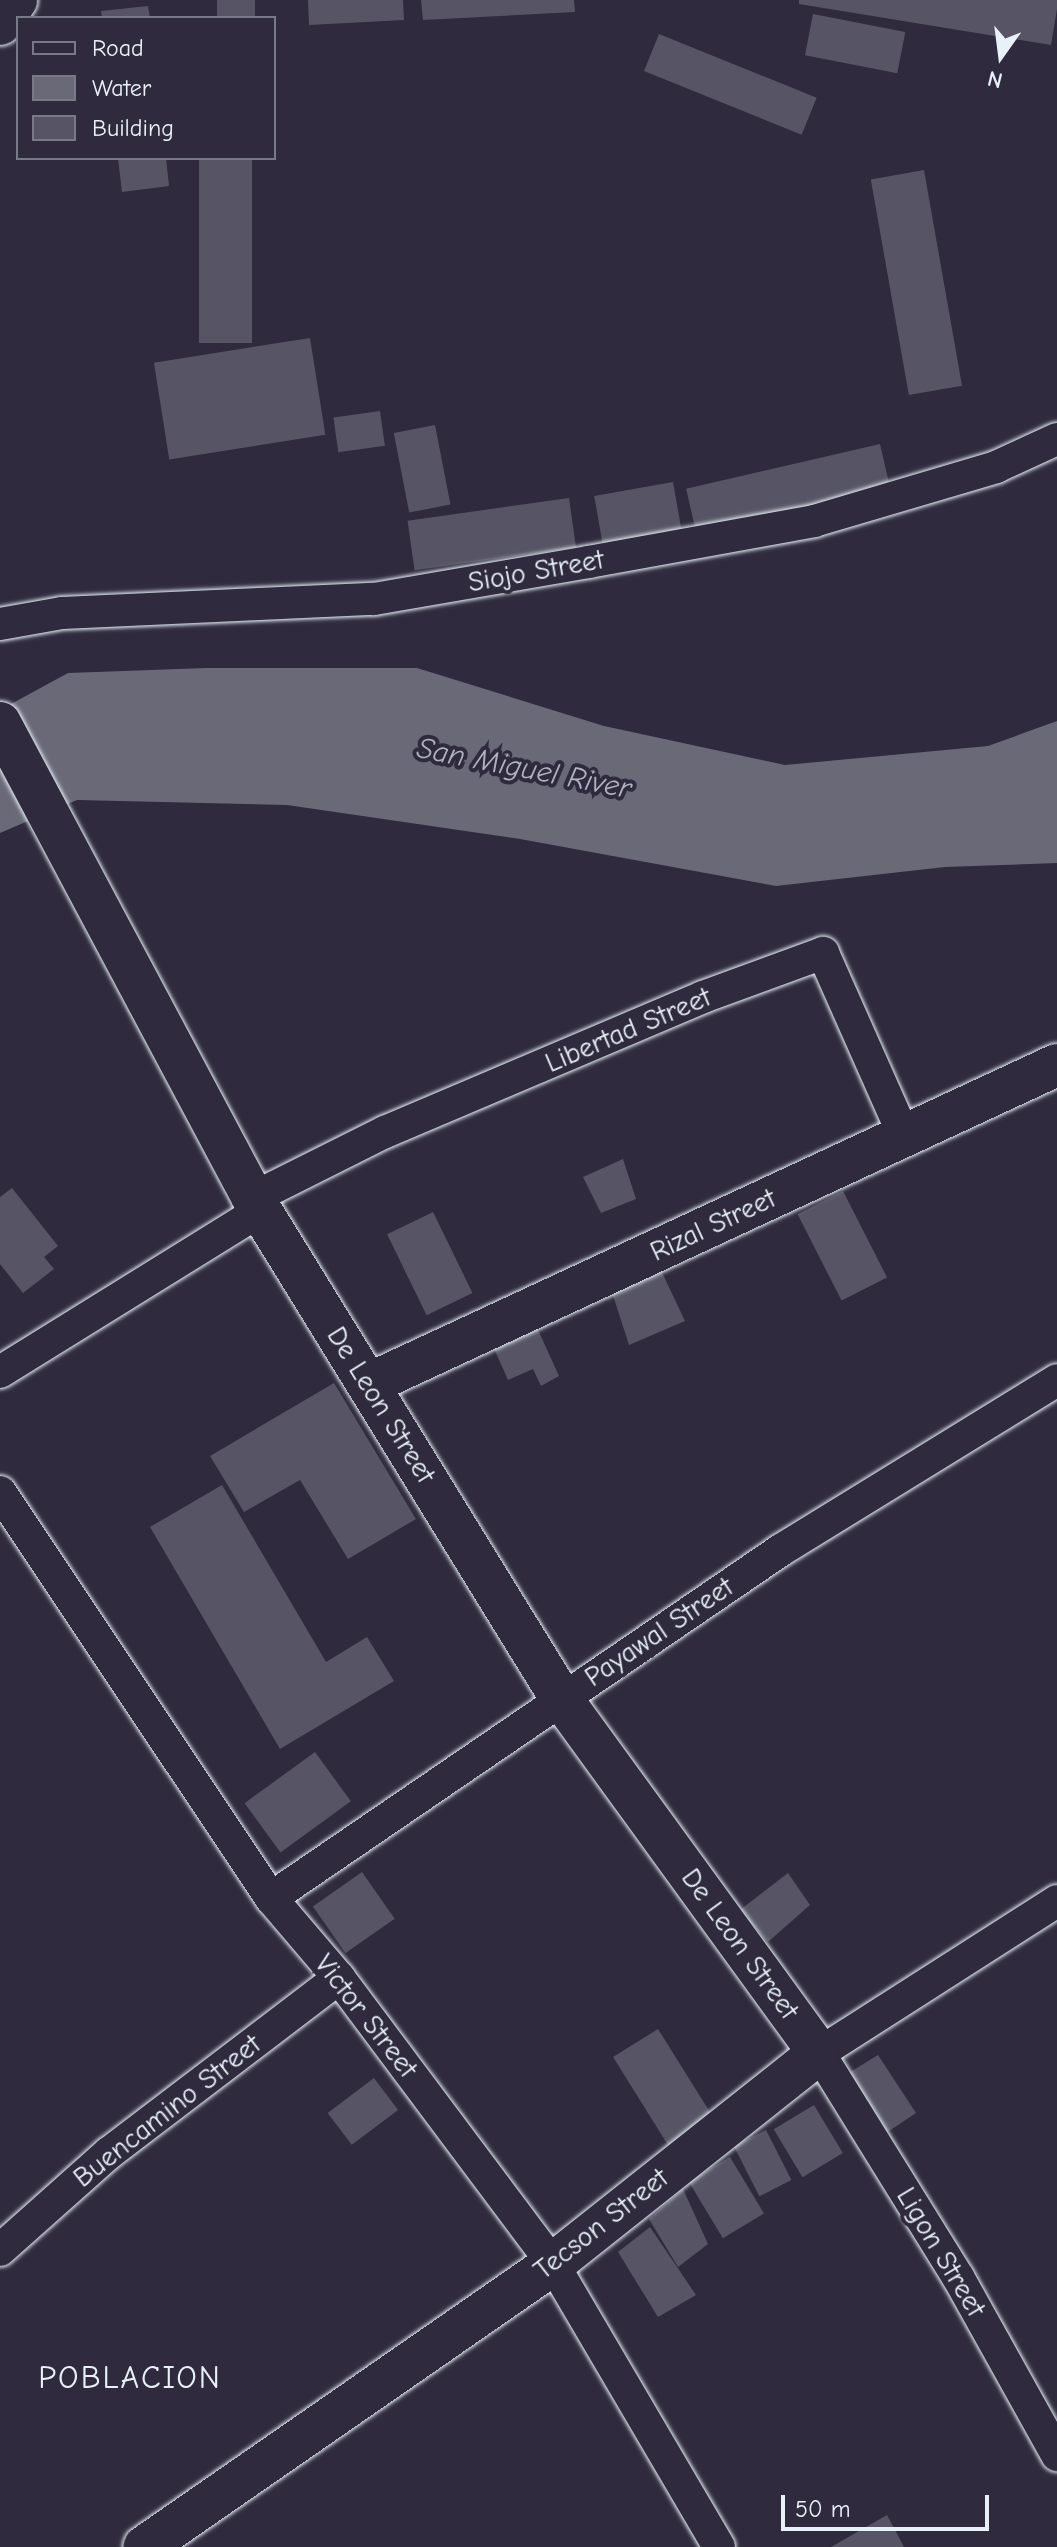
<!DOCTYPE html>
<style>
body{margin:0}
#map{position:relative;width:1057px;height:2547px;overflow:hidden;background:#2f2a3d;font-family:"Comic Neue",sans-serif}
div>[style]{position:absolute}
.water>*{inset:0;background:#696978}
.building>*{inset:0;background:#575565;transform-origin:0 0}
.roads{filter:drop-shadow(0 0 2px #e8f1f8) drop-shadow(0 0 2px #e8f1f8)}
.minor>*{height:32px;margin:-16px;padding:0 16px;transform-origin:16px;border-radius:16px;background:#2f2a3d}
.major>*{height:42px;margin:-21px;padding:0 21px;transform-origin:21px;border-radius:21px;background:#2f2a3d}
span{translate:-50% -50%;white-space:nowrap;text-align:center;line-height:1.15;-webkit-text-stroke:8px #2f2a3d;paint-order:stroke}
.street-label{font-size:28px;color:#e8f1f8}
.water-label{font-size:30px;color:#afb4be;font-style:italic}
.quarter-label{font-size:32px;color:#e8f1f8;letter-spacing:2px}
.legend{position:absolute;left:16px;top:16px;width:260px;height:144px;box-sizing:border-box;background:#2f2a3d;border:2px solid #797a88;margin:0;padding:10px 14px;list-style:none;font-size:24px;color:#e8f1f8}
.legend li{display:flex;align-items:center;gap:16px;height:40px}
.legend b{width:40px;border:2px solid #797a88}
.north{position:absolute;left:961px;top:16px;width:80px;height:80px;-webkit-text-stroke:6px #2f2a3d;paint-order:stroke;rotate:194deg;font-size:22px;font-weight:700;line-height:32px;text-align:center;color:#e8f1f8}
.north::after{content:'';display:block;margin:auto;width:28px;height:36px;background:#e8f1f8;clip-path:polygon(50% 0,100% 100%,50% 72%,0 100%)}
.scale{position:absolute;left:781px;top:2495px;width:208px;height:36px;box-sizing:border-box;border:4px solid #e8f1f8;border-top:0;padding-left:10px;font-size:24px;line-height:28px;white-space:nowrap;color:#e8f1f8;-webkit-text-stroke:6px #2f2a3d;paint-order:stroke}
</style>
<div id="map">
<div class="water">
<div style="clip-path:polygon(206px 668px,417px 668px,604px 726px,785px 765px,988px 746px,1057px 721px,1057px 863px,945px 867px,776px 886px,520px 839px,287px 805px,77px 800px,0 833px,0 710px,68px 673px)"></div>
</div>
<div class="building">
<div style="left:217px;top:0;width:38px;height:18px"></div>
<div style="clip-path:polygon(308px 0,403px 0,404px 20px,309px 25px)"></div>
<div style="clip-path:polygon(421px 0,574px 0,575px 12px,423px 20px)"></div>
<div style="clip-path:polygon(799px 0,1057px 0,1057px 9px,1051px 45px,799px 4px)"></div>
<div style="clip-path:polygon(148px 6px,150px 18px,102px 18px,101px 11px)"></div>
<div style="left:813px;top:14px;width:94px;height:42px;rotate:11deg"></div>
<div style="left:659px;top:34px;width:170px;height:40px;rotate:22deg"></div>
<div style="clip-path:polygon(118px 158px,166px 158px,169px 186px,122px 192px)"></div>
<div style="left:199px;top:158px;width:53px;height:185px"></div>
<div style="left:924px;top:170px;width:219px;height:54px;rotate:80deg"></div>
<div style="left:310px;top:338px;width:98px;height:158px;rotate:81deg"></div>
<div style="left:380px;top:411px;width:35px;height:47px;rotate:82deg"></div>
<div style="left:435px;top:425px;width:81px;height:42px;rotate:79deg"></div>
<div style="left:880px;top:444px;width:45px;height:199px;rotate:77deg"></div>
<div style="left:673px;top:482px;width:48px;height:80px;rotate:80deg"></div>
<div style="left:569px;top:498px;width:50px;height:163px;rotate:82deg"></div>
<div style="clip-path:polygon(623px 1159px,636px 1199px,601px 1213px,583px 1177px)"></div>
<div style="clip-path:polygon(12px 1188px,58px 1246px,44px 1257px,54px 1269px,23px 1293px,0 1264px,0 1197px)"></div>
<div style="left:843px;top:1191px;width:97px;height:51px;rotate:63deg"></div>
<div style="left:433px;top:1212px;width:90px;height:51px;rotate:64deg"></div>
<div style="clip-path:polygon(659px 1266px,685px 1321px,629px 1345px,609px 1283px)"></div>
<div style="clip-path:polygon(534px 1321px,559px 1376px,541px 1386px,533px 1369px,508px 1380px,492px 1344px)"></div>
<div style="clip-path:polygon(334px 1383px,416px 1519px,348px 1559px,300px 1480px,244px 1512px,210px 1456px)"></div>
<div style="clip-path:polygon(222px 1485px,326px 1662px,367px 1637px,394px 1681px,280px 1749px,150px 1527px)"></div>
<div style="left:315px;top:1752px;width:61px;height:87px;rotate:54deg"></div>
<div style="left:362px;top:1872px;width:57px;height:60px;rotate:55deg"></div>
<div style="clip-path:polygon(788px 1873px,810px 1905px,768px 1942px,740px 1910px)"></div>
<div style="left:658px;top:2029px;width:105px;height:53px;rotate:58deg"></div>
<div style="clip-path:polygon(878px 2055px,916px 2113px,874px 2141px,842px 2077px)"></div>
<div style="left:374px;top:2078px;width:40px;height:58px;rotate:53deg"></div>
<div style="left:814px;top:2105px;width:56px;height:47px;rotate:59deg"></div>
<div style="left:766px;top:2130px;width:56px;height:36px;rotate:63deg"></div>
<div style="left:730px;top:2157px;width:66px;height:48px;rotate:59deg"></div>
<div style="clip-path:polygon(683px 2189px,708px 2244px,678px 2267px,649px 2219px)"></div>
<div style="clip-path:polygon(650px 2227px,696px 2295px,658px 2317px,618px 2252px)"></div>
<div style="clip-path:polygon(887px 2515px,904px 2547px,831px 2547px)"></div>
</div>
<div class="roads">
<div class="minor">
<div style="left:0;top:624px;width:63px;rotate:-10.1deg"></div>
<div style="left:62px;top:613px;width:312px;rotate:-2.6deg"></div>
<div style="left:374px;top:599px;width:218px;rotate:-9.8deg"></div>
<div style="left:589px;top:562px;width:229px;rotate:-10.3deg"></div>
<div style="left:814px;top:521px;width:190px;rotate:-16.5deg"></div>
<div style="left:996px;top:467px;width:67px;rotate:-24.7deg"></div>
<div style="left:253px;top:1198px;width:148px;rotate:-26.6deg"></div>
<div style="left:385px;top:1132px;width:345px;rotate:-23deg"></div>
<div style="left:703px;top:997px;width:128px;rotate:-20.1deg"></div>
<div style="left:823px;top:953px;width:200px;rotate:66.1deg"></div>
<div style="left:0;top:1372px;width:307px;rotate:-31.8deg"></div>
<div style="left:0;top:1492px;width:488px;rotate:56.3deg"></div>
<div style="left:271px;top:1898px;width:105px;rotate:49.6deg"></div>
<div style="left:339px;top:1978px;width:357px;rotate:53.2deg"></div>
<div style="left:553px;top:2264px;width:328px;rotate:59.6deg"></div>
<div style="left:271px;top:1898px;width:617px;rotate:-34.31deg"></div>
<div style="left:781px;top:1550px;width:324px;rotate:-31.6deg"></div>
<div style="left:1057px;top:1901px;width:282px;rotate:147.4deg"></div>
<div style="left:819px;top:2053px;width:264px;rotate:58.2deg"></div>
<div style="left:958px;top:2277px;width:204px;rotate:60.9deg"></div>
<div style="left:0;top:2250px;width:146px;rotate:-41.7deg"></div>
<div style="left:109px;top:2153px;width:289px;rotate:-37.3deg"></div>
</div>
<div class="major">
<div style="left:0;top:24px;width:29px;rotate:-56deg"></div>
<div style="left:0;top:723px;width:538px;rotate:61.96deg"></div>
<div style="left:253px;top:1198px;width:587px;rotate:58.37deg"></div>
<div style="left:561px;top:1698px;width:439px;rotate:54deg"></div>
<div style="left:819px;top:2053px;width:340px;rotate:141.6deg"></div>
<div style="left:553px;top:2264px;width:497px;rotate:145.3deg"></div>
<div style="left:369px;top:1384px;width:758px;rotate:-24.88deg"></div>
</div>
</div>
<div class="street-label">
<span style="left:536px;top:571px;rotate:-10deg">Siojo Street</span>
<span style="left:628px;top:1030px;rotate:-23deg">Libertad Street</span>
<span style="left:713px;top:1225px;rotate:-25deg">Rizal Street</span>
<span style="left:381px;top:1405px;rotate:58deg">De Leon Street</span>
<span style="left:659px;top:1632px;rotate:-34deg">Payawal Street</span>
<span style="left:740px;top:1944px;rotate:54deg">De Leon Street</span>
<span style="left:366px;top:2016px;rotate:52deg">Victor Street</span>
<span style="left:167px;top:2111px;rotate:-38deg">Buencamino Street</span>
<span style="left:601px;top:2224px;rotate:-38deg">Tecson Street</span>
<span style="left:941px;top:2252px;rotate:59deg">Ligon Street</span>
</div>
<div class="water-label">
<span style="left:524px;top:769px;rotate:11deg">San Miguel River</span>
</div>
<div class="quarter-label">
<span style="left:130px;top:2378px">POBLACION</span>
</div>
<ul class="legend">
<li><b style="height:10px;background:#2f2a3d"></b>Road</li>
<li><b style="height:22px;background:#696978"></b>Water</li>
<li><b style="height:22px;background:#575565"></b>Building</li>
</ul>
<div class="north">N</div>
<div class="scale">50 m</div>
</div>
